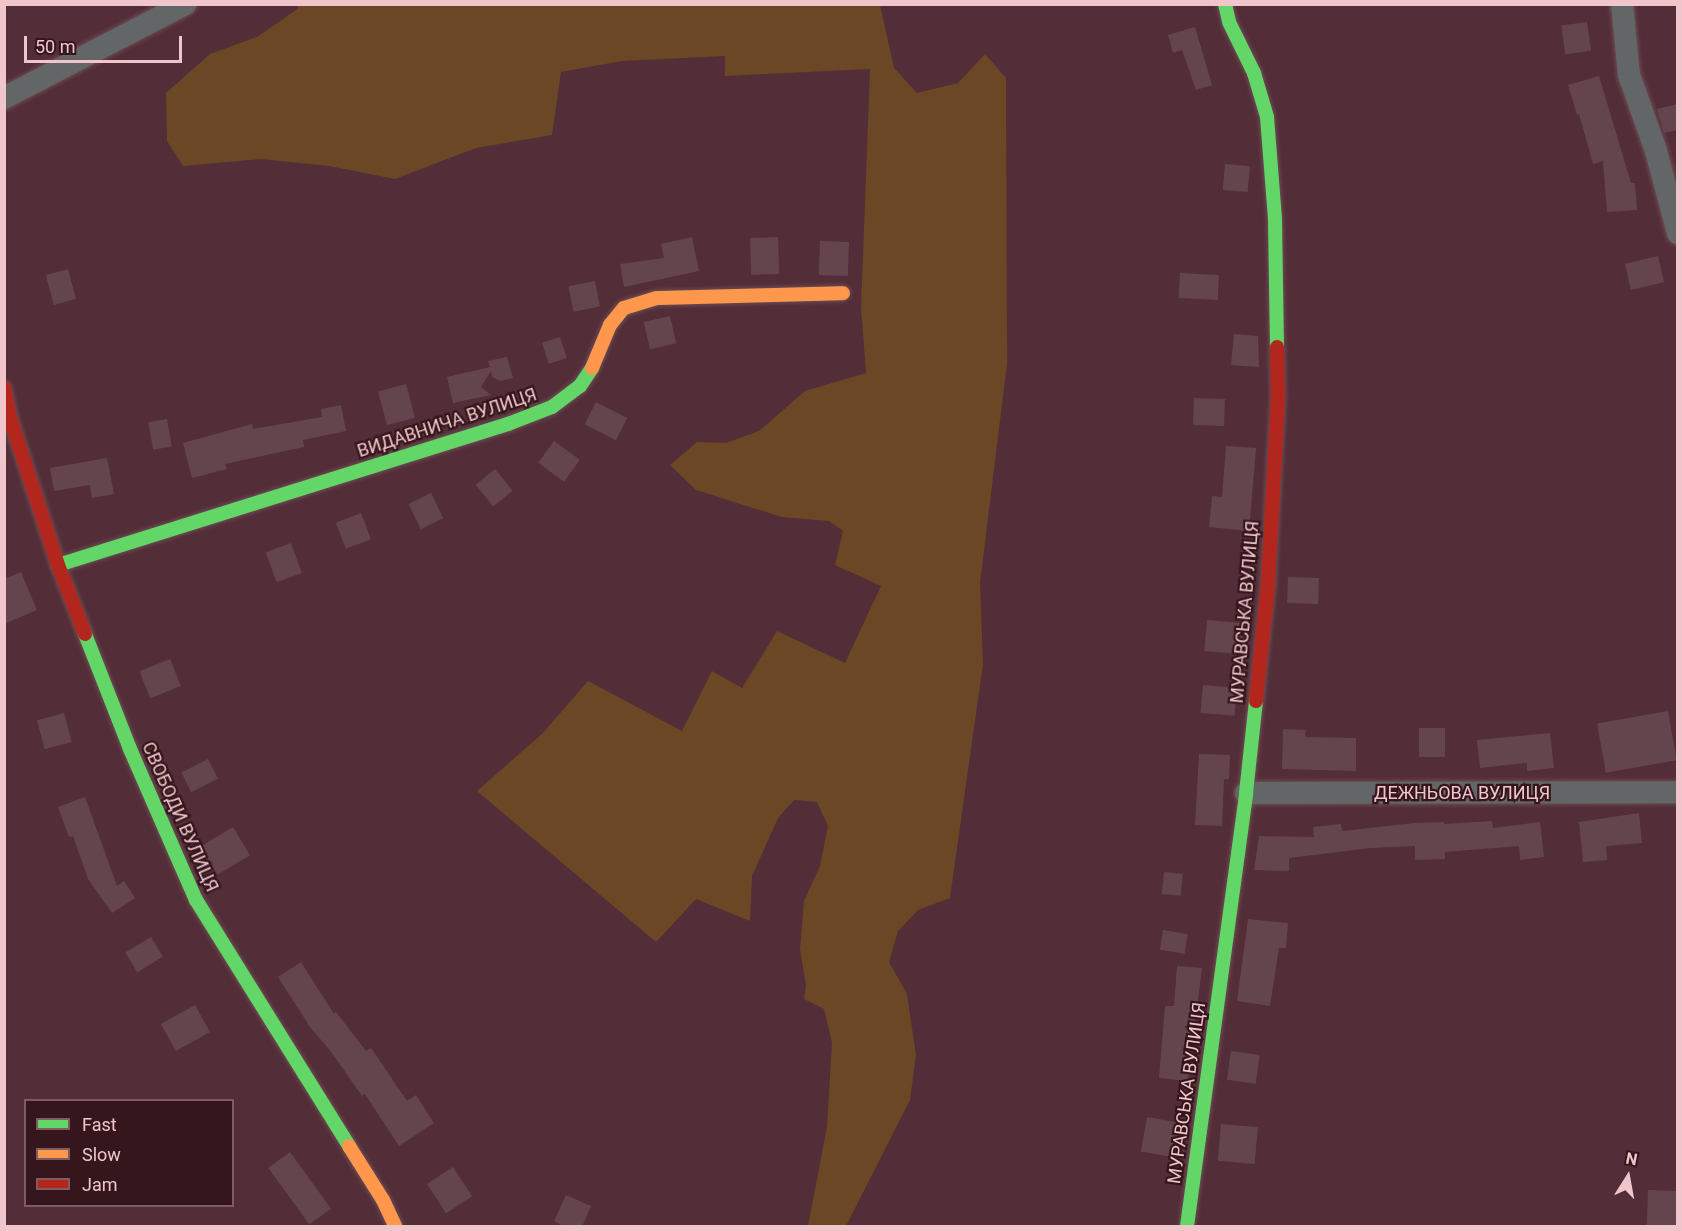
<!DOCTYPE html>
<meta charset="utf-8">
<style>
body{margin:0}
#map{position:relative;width:1682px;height:1231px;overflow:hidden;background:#532d37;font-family:Roboto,sans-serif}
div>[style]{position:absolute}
.green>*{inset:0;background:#6b4725}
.building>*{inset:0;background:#65454d;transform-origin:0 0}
.roads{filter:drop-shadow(0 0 2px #6c4c53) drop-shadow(0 0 2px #6c4c53)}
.street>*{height:22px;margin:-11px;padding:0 11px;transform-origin:11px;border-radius:11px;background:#636667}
.fast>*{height:14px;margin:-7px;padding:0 7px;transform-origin:7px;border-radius:7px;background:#63d668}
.slow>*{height:14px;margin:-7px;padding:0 7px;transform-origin:7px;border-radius:7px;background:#ff974d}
.jam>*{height:14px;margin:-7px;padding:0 7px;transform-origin:7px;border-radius:7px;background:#b3261e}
span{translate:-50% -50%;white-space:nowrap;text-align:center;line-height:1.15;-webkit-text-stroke:4.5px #34161c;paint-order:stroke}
.street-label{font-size:18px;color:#f0c5cb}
.frame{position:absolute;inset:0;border:6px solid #f0c5cb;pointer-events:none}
.legend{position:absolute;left:24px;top:1099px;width:210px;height:108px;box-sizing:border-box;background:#34161c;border:2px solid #7f5c62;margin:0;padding:8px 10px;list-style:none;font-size:18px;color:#f0c5cb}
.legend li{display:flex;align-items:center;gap:12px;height:30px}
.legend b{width:30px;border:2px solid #7f5c62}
.north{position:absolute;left:1598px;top:1147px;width:60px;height:60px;-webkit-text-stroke:4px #34161c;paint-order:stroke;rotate:11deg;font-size:16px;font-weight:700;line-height:24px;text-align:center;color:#f0c5cb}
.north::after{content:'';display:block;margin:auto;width:21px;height:27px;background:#f0c5cb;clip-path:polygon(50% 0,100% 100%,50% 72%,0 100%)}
.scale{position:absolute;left:24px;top:36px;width:158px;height:27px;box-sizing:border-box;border:3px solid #f0c5cb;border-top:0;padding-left:8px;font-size:18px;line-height:21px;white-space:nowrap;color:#f0c5cb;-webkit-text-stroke:4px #34161c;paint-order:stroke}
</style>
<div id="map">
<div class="green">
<div style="clip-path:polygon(300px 4px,880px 5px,894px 68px,917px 93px,958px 83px,985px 54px,1006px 78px,1007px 364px,980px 583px,983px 664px,950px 898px,918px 910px,898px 931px,889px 962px,907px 994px,916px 1055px,910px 1100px,846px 1226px,808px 1226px,827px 1127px,832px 1043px,824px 1009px,804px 999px,806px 986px,800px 949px,804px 901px,820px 866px,828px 826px,817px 802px,794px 800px,778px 818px,752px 876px,750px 921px,696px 899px,656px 942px,477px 791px,543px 733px,588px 681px,682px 731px,712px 671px,742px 688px,777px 631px,845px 663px,881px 586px,835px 565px,843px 531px,829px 521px,782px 517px,696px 490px,670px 465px,697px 442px,726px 443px,759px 431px,805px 391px,866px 373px,861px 308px,870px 69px,725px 76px,725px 56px,622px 61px,561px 72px,552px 135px,476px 148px,395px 179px,329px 166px,261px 159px,183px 166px,167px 141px,166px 93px,210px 54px,257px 37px,296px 10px)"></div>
</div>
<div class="building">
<div style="left:1587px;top:22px;width:29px;height:26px;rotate:82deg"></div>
<div style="clip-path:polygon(1195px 27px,1212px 85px,1196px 90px,1182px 50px,1173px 53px,1168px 35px)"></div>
<div style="clip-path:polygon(1599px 76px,1631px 183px,1635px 183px,1637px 210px,1607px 212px,1603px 161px,1593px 164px,1579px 114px,1577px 115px,1568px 85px)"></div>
<div style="clip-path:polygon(1677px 104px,1677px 130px,1664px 133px,1657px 109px)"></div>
<div style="left:1225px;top:164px;width:25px;height:26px;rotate:5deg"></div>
<div style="clip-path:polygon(692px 237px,699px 271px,624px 287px,620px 264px,664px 258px,661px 244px)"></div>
<div style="left:778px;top:237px;width:37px;height:28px;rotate:88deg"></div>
<div style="left:820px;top:241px;width:29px;height:34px;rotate:2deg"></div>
<div style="left:1658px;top:256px;width:27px;height:34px;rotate:77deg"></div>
<div style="left:68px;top:269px;width:31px;height:23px;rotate:75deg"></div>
<div style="left:1180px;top:273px;width:39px;height:25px;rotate:3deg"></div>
<div style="left:595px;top:281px;width:26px;height:27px;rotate:79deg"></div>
<div style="left:670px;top:316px;width:28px;height:27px;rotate:77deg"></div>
<div style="clip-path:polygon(1234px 334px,1258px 336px,1259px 367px,1231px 365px)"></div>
<div style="left:560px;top:337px;width:22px;height:19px;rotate:72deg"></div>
<div style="clip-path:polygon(507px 357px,513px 378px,501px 381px,492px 377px,491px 371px,481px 387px,491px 395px,453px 403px,447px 377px,490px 367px,488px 361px)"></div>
<div style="left:406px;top:384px;width:35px;height:29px;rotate:75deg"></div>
<div style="left:1194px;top:398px;width:31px;height:27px;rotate:2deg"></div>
<div style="left:596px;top:402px;width:35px;height:25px;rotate:27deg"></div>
<div style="clip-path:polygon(341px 405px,346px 431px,303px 440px,304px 447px,225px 464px,227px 469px,192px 478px,183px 443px,252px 424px,253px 429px,322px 417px,321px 409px)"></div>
<div style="left:167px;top:419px;width:28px;height:19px;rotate:80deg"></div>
<div style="left:554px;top:441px;width:32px;height:27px;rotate:36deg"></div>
<div style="clip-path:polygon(1226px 446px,1256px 448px,1249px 531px,1209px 527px,1212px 496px,1222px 497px)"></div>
<div style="clip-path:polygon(107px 458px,114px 494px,92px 498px,90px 485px,54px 491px,50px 468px)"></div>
<div style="left:495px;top:469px;width:28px;height:25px;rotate:51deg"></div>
<div style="left:431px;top:493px;width:28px;height:25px;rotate:64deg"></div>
<div style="left:361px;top:513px;width:28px;height:27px;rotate:69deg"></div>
<div style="left:291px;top:543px;width:32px;height:27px;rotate:70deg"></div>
<div style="clip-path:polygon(21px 572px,37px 610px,4px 624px,4px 579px)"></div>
<div style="left:1288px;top:577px;width:31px;height:26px;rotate:2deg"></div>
<div style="left:1207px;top:620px;width:37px;height:31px;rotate:5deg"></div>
<div style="left:170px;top:659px;width:29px;height:33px;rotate:68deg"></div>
<div style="left:1203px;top:685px;width:34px;height:28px;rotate:5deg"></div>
<div style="left:1668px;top:711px;width:50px;height:72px;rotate:80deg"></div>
<div style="left:64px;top:713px;width:30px;height:28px;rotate:75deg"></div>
<div style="left:1419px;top:728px;width:26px;height:29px"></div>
<div style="clip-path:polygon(1283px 729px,1306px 730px,1305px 737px,1356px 738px,1356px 771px,1282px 769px)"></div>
<div style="clip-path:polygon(1550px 733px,1554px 768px,1527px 771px,1527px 763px,1480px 768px,1477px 740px)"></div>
<div style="clip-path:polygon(1199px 754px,1230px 755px,1229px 779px,1224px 779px,1222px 826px,1195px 825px)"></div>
<div style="left:208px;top:759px;width:22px;height:30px;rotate:63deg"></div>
<div style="clip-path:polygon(85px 797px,117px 886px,124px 881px,135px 898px,112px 913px,88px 879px,73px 836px,69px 837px,58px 807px)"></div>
<div style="clip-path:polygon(1639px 813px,1642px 843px,1606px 846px,1607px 860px,1583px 862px,1579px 822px)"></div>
<div style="clip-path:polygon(1492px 821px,1493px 828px,1540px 822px,1544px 857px,1520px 860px,1519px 846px,1445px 852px,1445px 859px,1415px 860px,1415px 846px,1371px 848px,1289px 858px,1289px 871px,1254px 870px,1259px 836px,1314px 837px,1313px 827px,1341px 824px,1342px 831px,1414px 823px,1444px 822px,1444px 824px)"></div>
<div style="left:233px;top:827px;width:33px;height:38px;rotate:59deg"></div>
<div style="left:1164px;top:872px;width:19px;height:22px;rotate:6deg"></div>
<div style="clip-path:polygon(1248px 919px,1288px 923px,1286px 948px,1279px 948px,1270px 1006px,1237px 1001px)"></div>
<div style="left:1163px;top:930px;width:25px;height:20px;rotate:9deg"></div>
<div style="left:151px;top:937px;width:23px;height:30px;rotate:59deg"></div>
<div style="clip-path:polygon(301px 962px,334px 1014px,336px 1012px,366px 1051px,371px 1048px,407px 1101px,416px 1095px,434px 1123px,399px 1146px,365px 1094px,362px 1096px,332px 1053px,310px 1027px,278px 977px)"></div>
<div style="clip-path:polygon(1177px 966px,1202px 968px,1188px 1081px,1159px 1078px,1165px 1006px,1174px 1006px)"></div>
<div style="left:195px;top:1005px;width:31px;height:39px;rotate:61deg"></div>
<div style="left:1231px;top:1051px;width:29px;height:29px;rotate:8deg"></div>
<div style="left:1147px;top:1117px;width:36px;height:35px;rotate:10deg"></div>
<div style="left:1221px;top:1124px;width:37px;height:37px;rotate:5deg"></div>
<div style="left:290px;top:1152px;width:70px;height:27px;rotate:54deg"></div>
<div style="left:453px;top:1167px;width:35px;height:31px;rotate:57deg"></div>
<div style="left:1648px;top:1190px;width:29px;height:37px;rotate:2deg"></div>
<div style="clip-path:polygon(566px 1195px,591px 1206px,582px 1227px,565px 1227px,554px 1221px)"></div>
</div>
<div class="roads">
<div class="street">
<div style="left:1622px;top:4px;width:71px;rotate:84.4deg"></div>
<div style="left:1629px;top:75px;width:81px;rotate:70.4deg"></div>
<div style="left:1656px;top:151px;width:85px;rotate:75deg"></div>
<div style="left:4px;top:98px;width:204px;rotate:-27.4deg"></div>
<div style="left:1246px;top:793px;width:432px;rotate:-0.1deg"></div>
</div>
<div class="fast">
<div style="left:1225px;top:4px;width:18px;rotate:77deg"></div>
<div style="left:1229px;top:22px;width:57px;rotate:63.9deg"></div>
<div style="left:1254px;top:73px;width:46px;rotate:73.5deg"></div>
<div style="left:1267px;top:117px;width:102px;rotate:85.5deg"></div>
<div style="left:1275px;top:219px;width:128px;rotate:89.1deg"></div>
<div style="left:58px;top:565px;width:472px;rotate:-17.4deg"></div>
<div style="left:508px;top:424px;width:47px;rotate:-21.1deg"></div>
<div style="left:552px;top:407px;width:35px;rotate:-37deg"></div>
<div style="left:580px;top:386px;width:22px;rotate:-56deg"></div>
<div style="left:85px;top:634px;width:123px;rotate:68.6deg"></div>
<div style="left:130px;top:749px;width:165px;rotate:66.4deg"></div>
<div style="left:196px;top:900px;width:290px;rotate:58.1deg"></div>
<div style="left:1187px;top:1226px;width:437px;rotate:-82.2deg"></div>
<div style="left:1246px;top:793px;width:93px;rotate:-83.8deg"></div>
</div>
<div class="slow">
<div style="left:592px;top:368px;width:47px;rotate:-67.3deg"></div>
<div style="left:610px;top:325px;width:22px;rotate:-51deg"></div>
<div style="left:624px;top:308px;width:34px;rotate:-17deg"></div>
<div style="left:657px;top:298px;width:186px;rotate:-1.5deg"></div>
<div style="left:349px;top:1146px;width:64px;rotate:57.8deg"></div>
<div style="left:383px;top:1200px;width:29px;rotate:65deg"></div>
</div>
<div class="jam">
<div style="left:4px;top:388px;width:34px;rotate:78deg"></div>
<div style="left:11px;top:421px;width:151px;rotate:71.9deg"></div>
<div style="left:58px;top:565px;width:74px;rotate:68.6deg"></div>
<div style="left:1256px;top:701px;width:118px;rotate:-84.1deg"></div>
<div style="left:1268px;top:584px;width:187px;rotate:-86.9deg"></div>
<div style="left:1278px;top:397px;width:50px;rotate:-91.1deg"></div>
</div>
</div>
<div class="street-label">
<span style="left:447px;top:423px;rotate:-18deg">ВИДАВНИЧА ВУЛИЦЯ</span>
<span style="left:1245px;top:612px;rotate:-85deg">МУРАВСЬКА ВУЛИЦЯ</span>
<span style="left:1462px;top:793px">ДЕЖНЬОВА ВУЛИЦЯ</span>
<span style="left:180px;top:817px;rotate:66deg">СВОБОДИ ВУЛИЦЯ</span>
<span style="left:1187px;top:1093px;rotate:-82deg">МУРАВСЬКА ВУЛИЦЯ</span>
</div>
<div class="frame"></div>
<ul class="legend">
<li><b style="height:8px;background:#63d668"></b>Fast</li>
<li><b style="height:8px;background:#ff974d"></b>Slow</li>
<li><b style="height:8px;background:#b3261e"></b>Jam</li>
</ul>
<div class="north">N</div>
<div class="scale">50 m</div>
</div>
